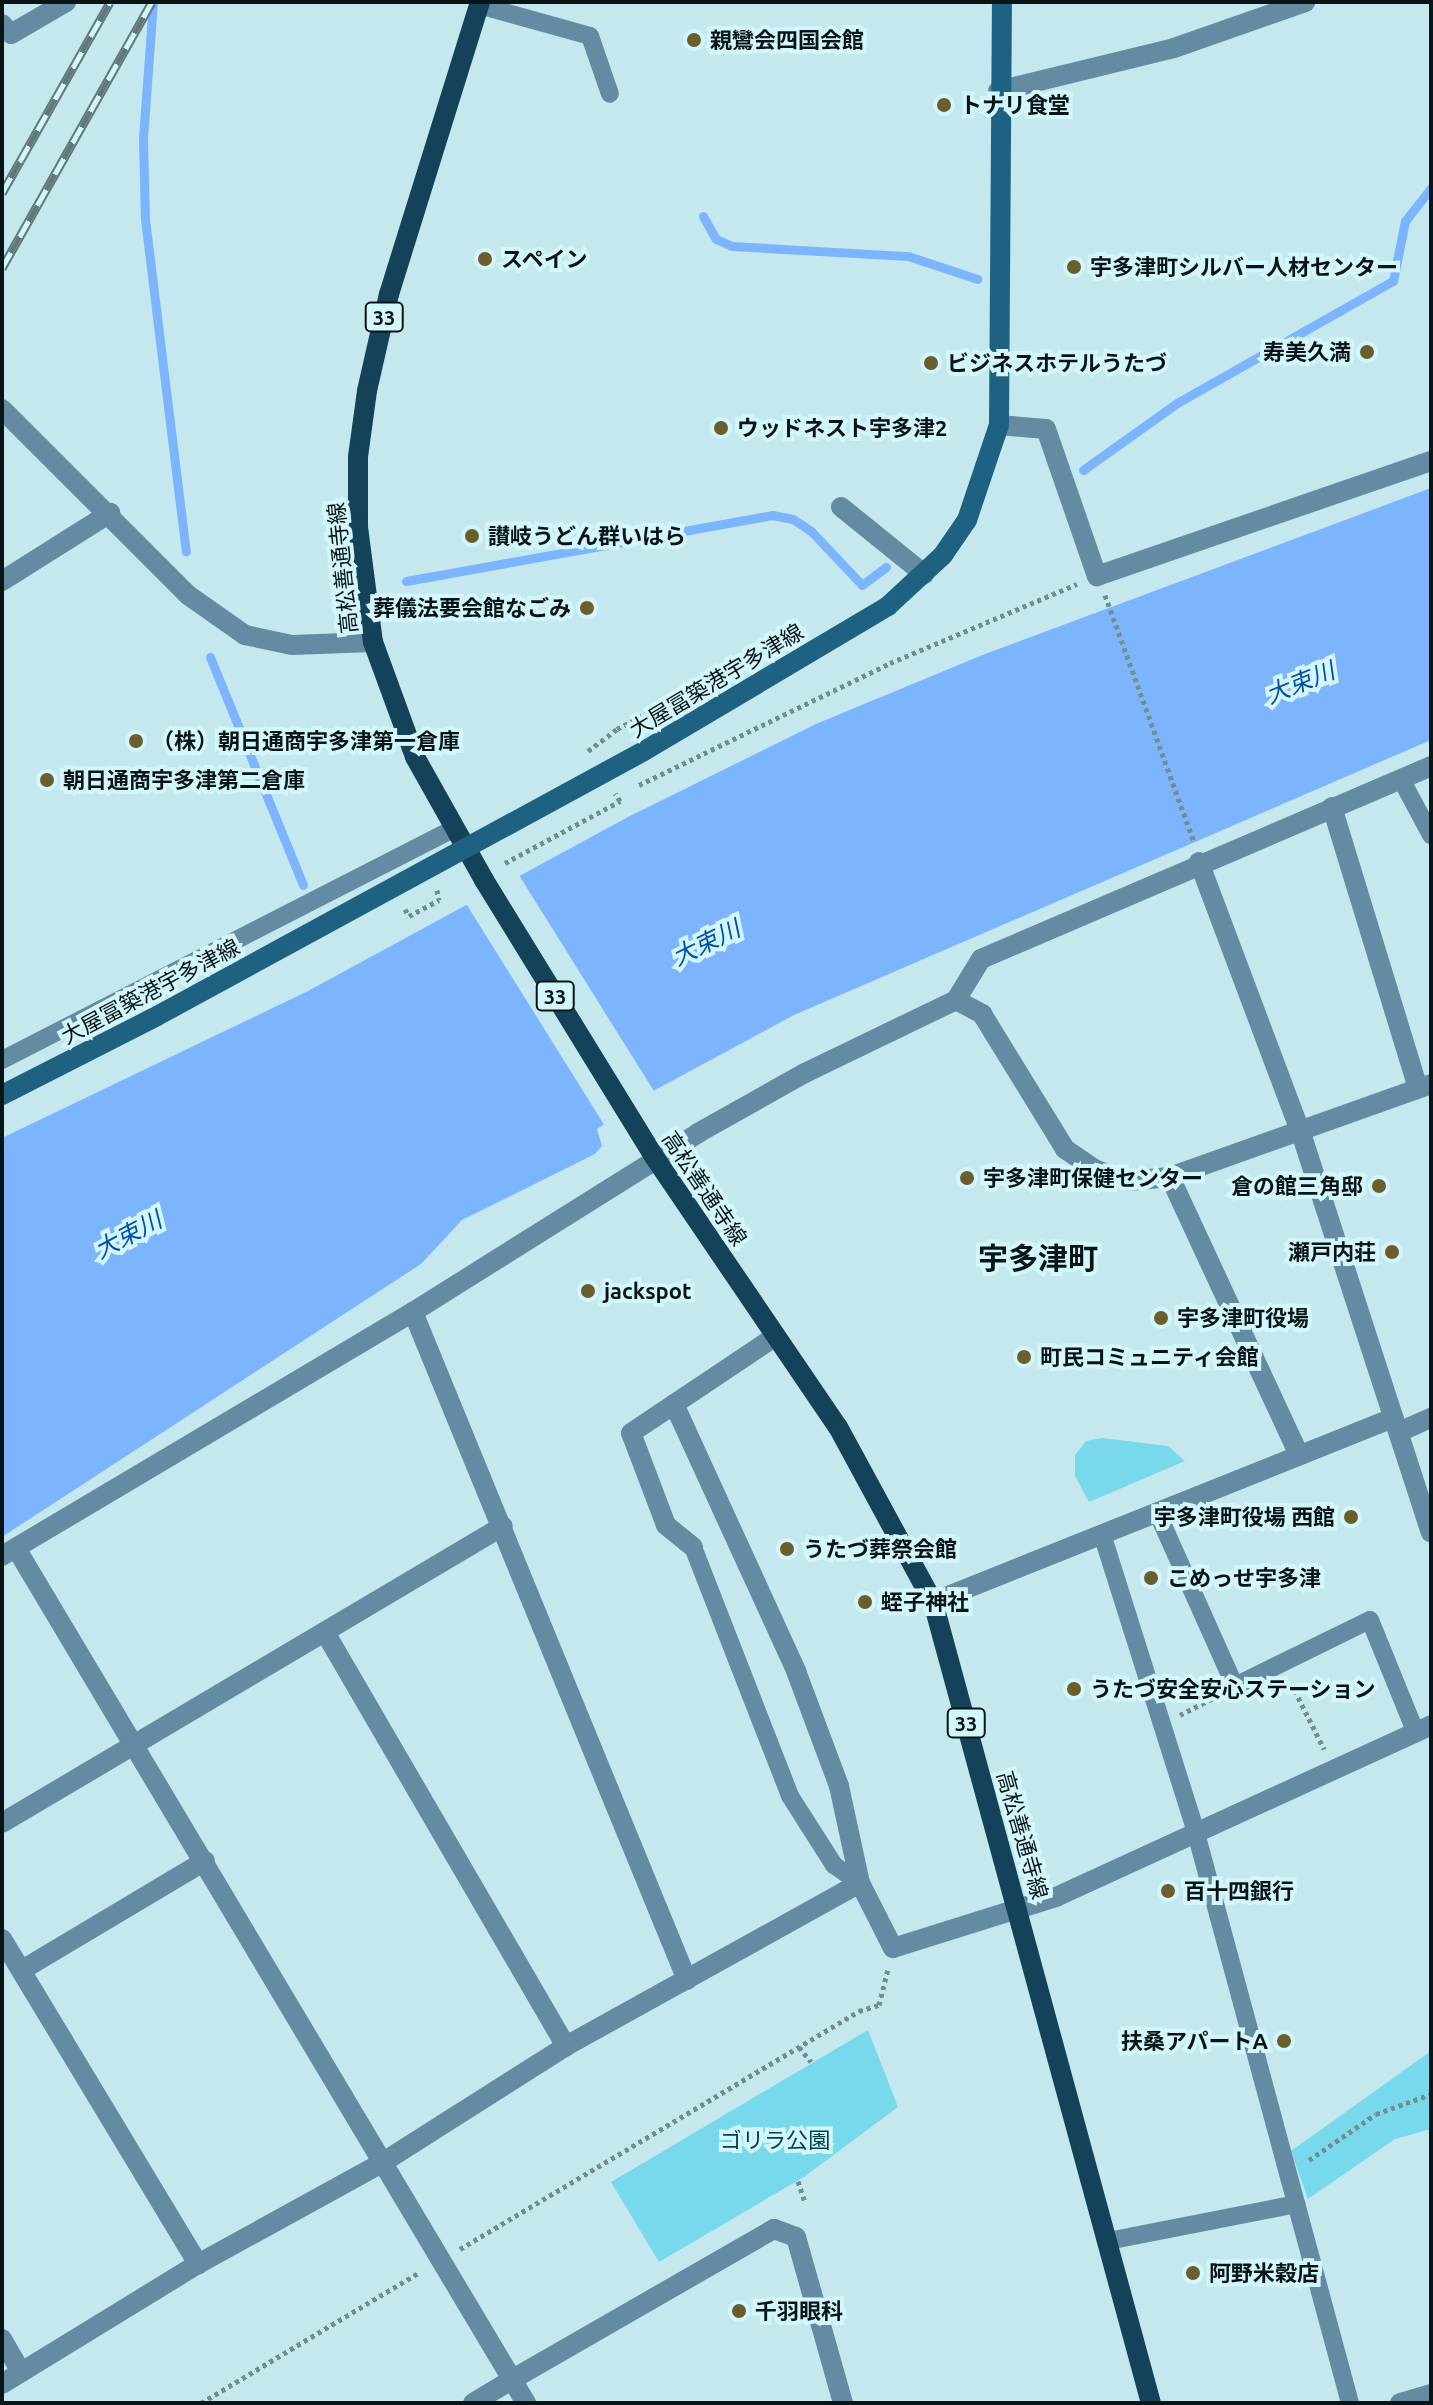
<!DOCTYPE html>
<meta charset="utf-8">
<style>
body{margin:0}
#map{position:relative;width:1433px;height:2405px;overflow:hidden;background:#c5e8ef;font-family:Ubuntu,"Noto Sans JP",sans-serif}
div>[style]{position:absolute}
.green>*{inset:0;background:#77d9eb}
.water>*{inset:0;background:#7db4fe}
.pier>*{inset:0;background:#c5e8ef;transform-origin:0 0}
.stream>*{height:9px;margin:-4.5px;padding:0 4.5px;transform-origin:4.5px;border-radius:4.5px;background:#7db4fe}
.path>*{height:5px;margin-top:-2.5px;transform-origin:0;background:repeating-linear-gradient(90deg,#738c91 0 4px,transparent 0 8px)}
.service>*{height:18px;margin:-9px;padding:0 9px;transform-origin:9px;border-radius:9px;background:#648ba1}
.minor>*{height:20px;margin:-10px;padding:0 10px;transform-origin:10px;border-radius:10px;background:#648ba1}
.tertiary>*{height:20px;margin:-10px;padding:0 10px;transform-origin:10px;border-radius:10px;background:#648ba1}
.secondary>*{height:20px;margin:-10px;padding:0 10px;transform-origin:10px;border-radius:10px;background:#1f6181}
.primary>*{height:20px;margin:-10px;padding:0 10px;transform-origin:10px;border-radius:10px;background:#144258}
.rail>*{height:9px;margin-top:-4.5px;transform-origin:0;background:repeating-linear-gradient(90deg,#d2f6fc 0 18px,#61787c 0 36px);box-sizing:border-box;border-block:2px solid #61787c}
.path-bridge>*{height:5px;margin-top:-2.5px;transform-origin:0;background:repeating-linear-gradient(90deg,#738c91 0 4px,transparent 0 8px)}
.secondary-bridge>*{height:20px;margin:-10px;padding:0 10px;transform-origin:10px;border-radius:10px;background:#1f6181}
.dots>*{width:22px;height:22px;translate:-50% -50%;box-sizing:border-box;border:4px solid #d2f6fc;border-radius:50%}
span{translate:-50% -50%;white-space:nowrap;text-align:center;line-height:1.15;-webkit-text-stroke:8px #d2f6fc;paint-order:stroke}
.shield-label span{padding:2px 6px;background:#d2f6fc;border:2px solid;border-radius:6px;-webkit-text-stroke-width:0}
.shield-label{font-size:20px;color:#081517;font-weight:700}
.poi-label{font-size:22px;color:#081517;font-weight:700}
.left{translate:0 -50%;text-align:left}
.right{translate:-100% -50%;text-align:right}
.street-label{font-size:22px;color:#081517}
.park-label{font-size:22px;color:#00424b}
.water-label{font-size:24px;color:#0150a4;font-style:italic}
.district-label{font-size:30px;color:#081517;font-weight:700}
.frame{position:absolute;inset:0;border:4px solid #081517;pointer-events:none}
</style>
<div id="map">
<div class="green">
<div style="clip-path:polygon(1102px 1438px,1168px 1446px,1185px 1461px,1089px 1502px,1075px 1476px,1075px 1455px,1086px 1441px)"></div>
<div style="clip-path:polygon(868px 2030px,898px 2107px,804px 2177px,659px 2262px,611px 2182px)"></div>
<div style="clip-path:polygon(1431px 2051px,1431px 2129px,1395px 2139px,1308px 2199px,1291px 2151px)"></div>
</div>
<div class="water">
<div style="clip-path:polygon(1431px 488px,1431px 740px,794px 1015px,655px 1090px,597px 1129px,602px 1146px,595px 1154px,462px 1220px,421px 1264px,2px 1537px,2px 1138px,308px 991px,628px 817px,816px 724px,980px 656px)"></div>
</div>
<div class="pier">
<div style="left:517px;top:872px;width:261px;height:60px;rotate:58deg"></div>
</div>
<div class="stream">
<div style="left:153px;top:2px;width:137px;rotate:94.2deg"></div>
<div style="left:143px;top:139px;width:80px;rotate:88.6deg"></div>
<div style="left:145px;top:219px;width:335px;rotate:83deg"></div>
<div style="left:703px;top:216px;width:26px;rotate:61deg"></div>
<div style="left:716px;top:239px;width:17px;rotate:24deg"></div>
<div style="left:732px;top:246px;width:176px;rotate:3.3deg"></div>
<div style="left:908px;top:256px;width:73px;rotate:18.4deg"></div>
<div style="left:1083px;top:470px;width:115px;rotate:-35.5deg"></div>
<div style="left:1177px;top:403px;width:248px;rotate:-29.5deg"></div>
<div style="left:1393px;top:281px;width:61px;rotate:-78.7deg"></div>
<div style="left:1405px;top:221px;width:42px;rotate:-51.8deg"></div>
<div style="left:406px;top:581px;width:372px;rotate:-10.2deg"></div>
<div style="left:772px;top:515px;width:21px;rotate:11deg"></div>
<div style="left:793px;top:519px;width:22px;rotate:34deg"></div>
<div style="left:811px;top:531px;width:74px;rotate:46.6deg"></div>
<div style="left:862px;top:585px;width:30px;rotate:-37deg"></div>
<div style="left:210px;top:657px;width:246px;rotate:67.8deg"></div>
</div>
<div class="path">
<div style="left:1105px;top:595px;width:263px;rotate:70.2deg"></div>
<div style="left:588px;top:751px;width:36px;rotate:-37deg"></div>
<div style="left:617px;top:729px;width:102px;rotate:-27.6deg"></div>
<div style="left:639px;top:785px;width:279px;rotate:-25.9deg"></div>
<div style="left:890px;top:663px;width:203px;rotate:-22.9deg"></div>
<div style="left:505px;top:863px;width:131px;rotate:-28.3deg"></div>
<div style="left:620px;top:801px;width:9px;rotate:-122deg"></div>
<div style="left:405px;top:909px;width:8px;rotate:60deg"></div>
<div style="left:409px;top:916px;width:34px;rotate:-28deg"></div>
<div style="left:1291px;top:1683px;width:74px;rotate:63.4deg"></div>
<div style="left:1180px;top:1715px;width:42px;rotate:-27.2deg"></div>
<div style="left:799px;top:2047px;width:19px;rotate:51deg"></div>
<div style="left:1309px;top:2160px;width:81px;rotate:-34.5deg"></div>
<div style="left:1376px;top:2114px;width:59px;rotate:-20deg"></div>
<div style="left:798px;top:2181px;width:22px;rotate:72deg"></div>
<div style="left:460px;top:2249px;width:465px;rotate:-30.8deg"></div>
<div style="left:859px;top:2011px;width:21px;rotate:-17deg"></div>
<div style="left:879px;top:2005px;width:36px;rotate:-76deg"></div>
<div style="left:201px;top:2403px;width:255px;rotate:-30.9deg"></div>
</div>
<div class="service">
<div style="left:479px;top:5px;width:115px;rotate:15.6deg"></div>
<div style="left:590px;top:36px;width:61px;rotate:71deg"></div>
<div style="left:1401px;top:779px;width:64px;rotate:61.8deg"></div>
<div style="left:2px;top:1060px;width:509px;rotate:-27.12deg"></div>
<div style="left:1157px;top:1512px;width:191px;rotate:65.9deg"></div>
<div style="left:1235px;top:1686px;width:150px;rotate:-26.1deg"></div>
<div style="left:1370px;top:1620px;width:120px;rotate:67.9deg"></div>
<div style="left:1102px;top:1534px;width:313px;rotate:72.5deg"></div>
<div style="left:1196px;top:1833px;width:590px;rotate:74.88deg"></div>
<div style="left:693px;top:1547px;width:267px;rotate:68.7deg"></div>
<div style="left:790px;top:1796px;width:82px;rotate:57.5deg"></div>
<div style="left:834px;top:1865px;width:32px;rotate:35deg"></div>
<div style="left:1108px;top:2241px;width:192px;rotate:-11.1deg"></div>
</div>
<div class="minor">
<div style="left:2px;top:24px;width:13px;rotate:48deg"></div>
<div style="left:11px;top:34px;width:64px;rotate:-30.2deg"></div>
<div style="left:998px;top:91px;width:181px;rotate:-13.7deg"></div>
<div style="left:1174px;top:48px;width:139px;rotate:-19.3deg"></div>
<div style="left:2px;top:409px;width:263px;rotate:45deg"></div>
<div style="left:188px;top:595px;width:70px;rotate:35.1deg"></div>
<div style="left:245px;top:635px;width:48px;rotate:12deg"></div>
<div style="left:292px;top:645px;width:81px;rotate:-2.1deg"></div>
<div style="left:999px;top:425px;width:47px;rotate:4.9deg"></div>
<div style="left:1046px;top:429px;width:156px;rotate:70.9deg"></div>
<div style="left:1097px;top:576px;width:353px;rotate:-19deg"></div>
<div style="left:841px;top:507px;width:107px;rotate:38.9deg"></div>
<div style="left:2px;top:581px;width:128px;rotate:-32.2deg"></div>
<div style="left:1332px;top:807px;width:294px;rotate:73deg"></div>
<div style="left:1199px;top:862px;width:286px;rotate:69.4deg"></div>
<div style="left:1300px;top:1130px;width:423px;rotate:72deg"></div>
<div style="left:956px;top:1000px;width:48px;rotate:-58.6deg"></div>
<div style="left:981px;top:959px;width:490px;rotate:-23.2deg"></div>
<div style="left:413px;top:1312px;width:722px;rotate:67.7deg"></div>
<div style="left:674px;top:1404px;width:294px;rotate:65.4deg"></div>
<div style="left:796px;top:1671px;width:123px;rotate:69.5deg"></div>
<div style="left:839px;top:1786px;width:99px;rotate:77.8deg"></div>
<div style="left:860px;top:1883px;width:73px;rotate:63.1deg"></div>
<div style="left:893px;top:1948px;width:171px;rotate:-17.4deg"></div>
<div style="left:1056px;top:1897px;width:413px;rotate:-24.6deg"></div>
<div style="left:1399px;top:1432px;width:35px;rotate:-24deg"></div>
<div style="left:1299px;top:1455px;width:306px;rotate:-114.9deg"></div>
<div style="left:1170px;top:1177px;width:277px;rotate:-19.6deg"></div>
<div style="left:693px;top:1547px;width:35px;rotate:-141deg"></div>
<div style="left:666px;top:1525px;width:98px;rotate:-110.8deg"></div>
<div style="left:631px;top:1433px;width:174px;rotate:-33.8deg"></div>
<div style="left:326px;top:1634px;width:477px;rotate:59.8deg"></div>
<div style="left:2px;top:1939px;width:380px;rotate:58.9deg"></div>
<div style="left:22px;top:1970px;width:213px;rotate:-30.8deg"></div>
<div style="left:2px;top:2339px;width:38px;rotate:60deg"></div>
<div style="left:2px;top:2384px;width:230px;rotate:-31.5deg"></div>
<div style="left:198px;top:2264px;width:213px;rotate:-28.8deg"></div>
<div style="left:385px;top:2161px;width:214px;rotate:-32.4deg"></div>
<div style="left:566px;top:2046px;width:336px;rotate:-29deg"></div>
<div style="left:473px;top:2403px;width:47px;rotate:-31deg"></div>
</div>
<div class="tertiary">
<div style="left:16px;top:1548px;width:996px;rotate:59.18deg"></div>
<div style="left:2px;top:1556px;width:478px;rotate:-30.7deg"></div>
<div style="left:413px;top:1312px;width:337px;rotate:-32.1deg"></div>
<div style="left:698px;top:1133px;width:123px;rotate:-29.3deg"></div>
<div style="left:805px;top:1073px;width:168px;rotate:-25.8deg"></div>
<div style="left:956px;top:1000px;width:30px;rotate:28deg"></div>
<div style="left:982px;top:1014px;width:158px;rotate:58.4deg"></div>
<div style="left:1065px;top:1149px;width:37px;rotate:34deg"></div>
<div style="left:1096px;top:1170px;width:35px;rotate:18deg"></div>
<div style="left:1129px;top:1181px;width:41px;rotate:-5.6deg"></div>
<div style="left:933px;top:1602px;width:496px;rotate:-21.8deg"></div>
<div style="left:2px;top:1823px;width:582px;rotate:-30.66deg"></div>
<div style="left:513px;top:2379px;width:301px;rotate:-29.9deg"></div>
<div style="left:774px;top:2229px;width:23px;rotate:20deg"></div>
<div style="left:796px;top:2237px;width:173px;rotate:74.2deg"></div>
<div style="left:1400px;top:2403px;width:32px;rotate:-16deg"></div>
</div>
<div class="secondary">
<div style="left:644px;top:751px;width:284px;rotate:-30.7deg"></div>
<div style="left:888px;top:606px;width:75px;rotate:-42.8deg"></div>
<div style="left:943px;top:555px;width:42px;rotate:-55.6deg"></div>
<div style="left:967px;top:520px;width:100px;rotate:-71.4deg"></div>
<div style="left:999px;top:425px;width:423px;rotate:-89.6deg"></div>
<div style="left:2px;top:1095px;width:174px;rotate:-27deg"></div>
</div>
<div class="primary">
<div style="left:480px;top:2px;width:306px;rotate:107.3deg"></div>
<div style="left:389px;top:294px;width:99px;rotate:102.8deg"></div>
<div style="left:367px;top:391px;width:67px;rotate:97.8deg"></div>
<div style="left:358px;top:457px;width:70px;rotate:90deg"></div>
<div style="left:358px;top:527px;width:116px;rotate:82.6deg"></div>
<div style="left:373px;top:642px;width:122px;rotate:69.9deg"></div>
<div style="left:415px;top:757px;width:141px;rotate:60.7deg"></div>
<div style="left:484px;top:880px;width:326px;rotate:58.4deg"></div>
<div style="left:655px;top:1158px;width:325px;rotate:55.8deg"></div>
<div style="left:838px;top:1427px;width:199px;rotate:61.5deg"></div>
<div style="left:933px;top:1602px;width:830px;rotate:74.78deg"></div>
</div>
<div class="rail">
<div style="left:2px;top:193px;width:219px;rotate:-60.5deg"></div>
<div style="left:2px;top:268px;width:305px;rotate:-60.6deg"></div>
</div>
<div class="path-bridge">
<div style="left:437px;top:890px;width:10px;rotate:79deg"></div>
</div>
<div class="secondary-bridge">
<div style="left:157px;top:1016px;width:554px;rotate:-28.55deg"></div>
</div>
<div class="dots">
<div style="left:694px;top:40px;background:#6a5f2c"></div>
<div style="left:944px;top:105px;background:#6a5f2c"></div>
<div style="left:485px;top:259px;background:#6a5f2c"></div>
<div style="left:1074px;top:267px;background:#6a5f2c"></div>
<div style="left:1367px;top:352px;background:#6a5f2c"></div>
<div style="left:931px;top:363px;background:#6a5f2c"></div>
<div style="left:721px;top:428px;background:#6a5f2c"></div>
<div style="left:472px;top:536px;background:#6a5f2c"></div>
<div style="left:587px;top:608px;background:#6a5f2c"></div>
<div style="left:136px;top:741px;background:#6a5f2c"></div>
<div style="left:47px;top:780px;background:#6a5f2c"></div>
<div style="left:967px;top:1178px;background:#6a5f2c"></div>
<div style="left:1379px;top:1186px;background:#6a5f2c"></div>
<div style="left:1392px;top:1252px;background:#6a5f2c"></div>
<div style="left:588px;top:1291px;background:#6a5f2c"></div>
<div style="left:1161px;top:1318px;background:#6a5f2c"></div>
<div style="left:1024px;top:1357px;background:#6a5f2c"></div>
<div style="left:1351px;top:1517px;background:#6a5f2c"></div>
<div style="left:787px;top:1549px;background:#6a5f2c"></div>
<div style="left:1151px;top:1578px;background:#6a5f2c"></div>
<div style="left:865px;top:1602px;background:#6a5f2c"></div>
<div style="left:1074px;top:1689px;background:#6a5f2c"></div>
<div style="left:1168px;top:1891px;background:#6a5f2c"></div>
<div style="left:1284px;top:2041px;background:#6a5f2c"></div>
<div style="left:1193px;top:2273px;background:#6a5f2c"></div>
<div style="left:739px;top:2311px;background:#6a5f2c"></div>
</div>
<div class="shield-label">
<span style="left:384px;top:317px">33</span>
<span style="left:555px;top:996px">33</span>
<span style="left:966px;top:1723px">33</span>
</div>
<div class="poi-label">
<span class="left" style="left:710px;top:40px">親鸞会四国会館</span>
<span class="left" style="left:960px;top:105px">トナリ食堂</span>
<span class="left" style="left:501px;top:259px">スペイン</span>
<span class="left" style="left:1090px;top:267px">宇多津町シルバー人材センター</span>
<span class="right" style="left:1351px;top:352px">寿美久満</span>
<span class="left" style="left:947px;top:363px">ビジネスホテルうたづ</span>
<span class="left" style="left:737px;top:428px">ウッドネスト宇多津2</span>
<span class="left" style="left:488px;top:536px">讃岐うどん群いはら</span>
<span class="right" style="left:571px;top:608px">葬儀法要会館なごみ</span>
<span class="left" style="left:152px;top:741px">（株）朝日通商宇多津第一倉庫</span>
<span class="left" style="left:63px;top:780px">朝日通商宇多津第二倉庫</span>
<span class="left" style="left:983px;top:1178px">宇多津町保健センター</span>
<span class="right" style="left:1363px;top:1186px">倉の館三角邸</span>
<span class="right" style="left:1376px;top:1252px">瀬戸内荘</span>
<span class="left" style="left:604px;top:1291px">jackspot</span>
<span class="left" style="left:1177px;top:1318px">宇多津町役場</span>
<span class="left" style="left:1040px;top:1357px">町民コミュニティ会館</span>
<span class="right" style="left:1335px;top:1517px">宇多津町役場 西館</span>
<span class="left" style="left:803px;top:1549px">うたづ葬祭会館</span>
<span class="left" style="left:1167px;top:1578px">こめっせ宇多津</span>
<span class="left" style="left:881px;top:1602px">蛭子神社</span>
<span class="left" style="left:1090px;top:1689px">うたづ安全安心ステーション</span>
<span class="left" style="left:1184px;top:1891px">百十四銀行</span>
<span class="right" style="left:1268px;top:2041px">扶桑アパートA</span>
<span class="left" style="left:1209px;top:2273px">阿野米穀店</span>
<span class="left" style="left:755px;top:2311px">千羽眼科</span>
</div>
<div class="street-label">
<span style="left:342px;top:568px;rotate:-96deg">高松善通寺線</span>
<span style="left:716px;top:680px;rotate:-31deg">大屋冨築港宇多津線</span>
<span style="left:150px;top:991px;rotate:-28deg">大屋冨築港宇多津線</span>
<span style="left:705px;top:1188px;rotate:56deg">高松善通寺線</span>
<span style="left:1023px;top:1835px;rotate:74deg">高松善通寺線</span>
</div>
<div class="park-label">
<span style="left:775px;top:2140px">ゴリラ公園</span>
</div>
<div class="water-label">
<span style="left:1300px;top:683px;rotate:-22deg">大束川</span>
<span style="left:706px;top:943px;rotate:-26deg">大束川</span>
<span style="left:128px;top:1235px;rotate:-28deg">大束川</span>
</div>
<div class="district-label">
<span style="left:1038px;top:1258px">宇多津町</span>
</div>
<div class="frame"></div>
</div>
